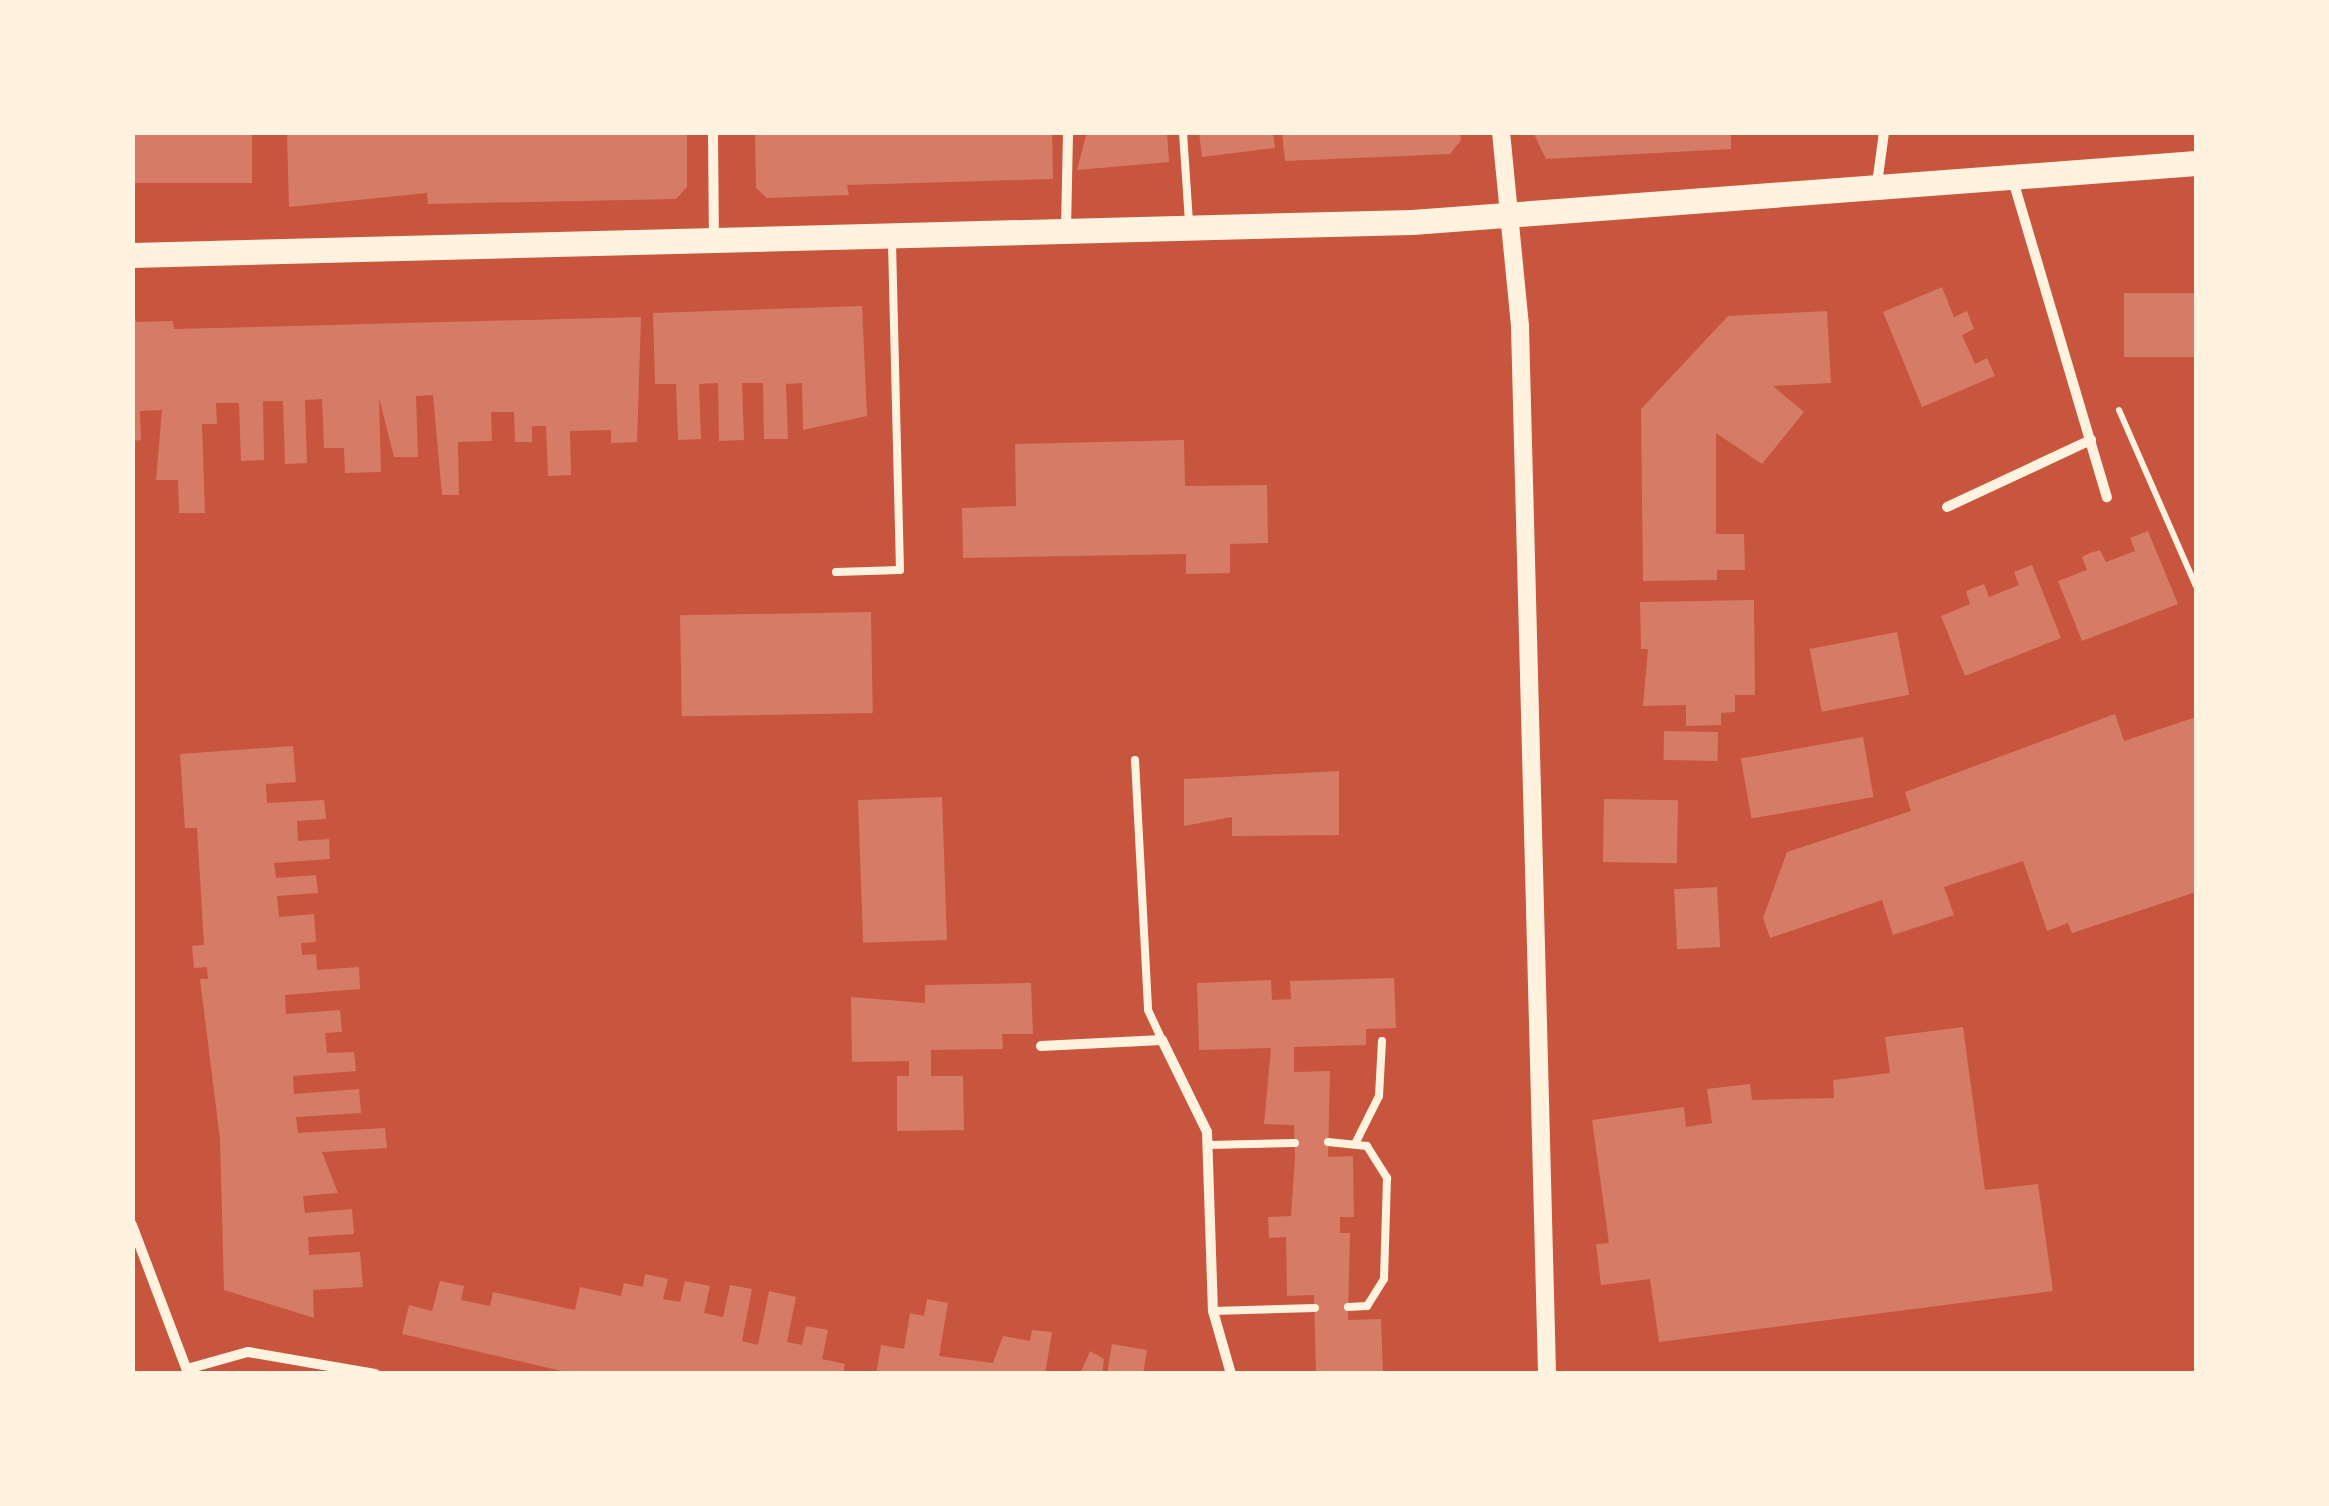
<!DOCTYPE html>
<style>
body{margin:0}
#map{position:relative;width:2329px;height:1506px;overflow:hidden;background:#c8553d;font-family:Mulish,sans-serif}
div>[style]{position:absolute}
.building>*{inset:0;background:#d67c66;transform-origin:0 0}
.path>*{height:6px;margin:-3px;padding:0 3px;transform-origin:3px;border-radius:3px;background:#fff3e0}
.service>*{height:8px;margin:-4px;padding:0 4px;transform-origin:4px;border-radius:4px;background:#fff3e0}
.minor>*{height:10px;margin:-5px;padding:0 5px;transform-origin:5px;border-radius:5px;background:#fff3e0}
.tertiary>*{height:18px;margin:-9px;padding:0 9px;transform-origin:9px;border-radius:9px;background:#fff3e0}
.primary>*{height:25px;margin:-12.5px;padding:0 12.5px;transform-origin:12.5px;border-radius:12.5px;background:#fff3e0}
span{translate:-50% -50%;white-space:nowrap;text-align:center;line-height:1.15;-webkit-text-stroke:10px #fff3e0;paint-order:stroke}
.frame{position:absolute;inset:0;border:135px solid #fff3e0;pointer-events:none}
</style>
<div id="map">
<div class="building">
<div style="left:133px;top:132px;width:119px;height:51px"></div>
<div style="clip-path:polygon(287px 132px,687px 132px,687px 187px,676px 199px,428px 204px,427px 193px,289px 207px)"></div>
<div style="clip-path:polygon(755px 132px,1052px 132px,1053px 179px,847px 185px,849px 195px,767px 198px,756px 188px)"></div>
<div style="clip-path:polygon(1087px 132px,1167px 132px,1169px 162px,1077px 170px)"></div>
<div style="clip-path:polygon(1199px 132px,1273px 132px,1275px 148px,1202px 157px)"></div>
<div style="clip-path:polygon(1282px 132px,1460px 132px,1461px 140px,1450px 154px,1285px 161px)"></div>
<div style="clip-path:polygon(1533px 132px,1731px 132px,1731px 149px,1546px 159px)"></div>
<div style="clip-path:polygon(1942px 287px,1954px 317px,1967px 311px,1974px 329px,1962px 335px,1975px 364px,1987px 358px,1995px 376px,1922px 407px,1883px 312px)"></div>
<div style="left:2196px;top:293px;width:64px;height:72px;rotate:90deg"></div>
<div style="clip-path:polygon(132px 302px,136px 322px,173px 321px,174px 329px,641px 317px,637px 442px,611px 443px,611px 430px,570px 431px,571px 475px,548px 476px,546px 426px,532px 426px,532px 442px,515px 442px,514px 412px,491px 412px,492px 441px,458px 442px,459px 495px,442px 495px,433px 395px,416px 396px,418px 457px,394px 457px,379px 398px,381px 472px,345px 473px,344px 448px,324px 448px,322px 399px,305px 400px,307px 463px,285px 464px,283px 401px,263px 401px,264px 460px,241px 461px,239px 403px,216px 403px,217px 424px,202px 424px,205px 513px,179px 513px,178px 480px,156px 480px,162px 410px,140px 411px,141px 440px,132px 441px)"></div>
<div style="clip-path:polygon(862px 306px,867px 416px,803px 430px,802px 383px,786px 384px,788px 439px,764px 439px,763px 383px,742px 383px,744px 440px,719px 441px,718px 383px,699px 384px,701px 439px,678px 440px,676px 384px,655px 384px,653px 313px)"></div>
<div style="clip-path:polygon(1827px 311px,1831px 383px,1773px 386px,1804px 412px,1762px 464px,1716px 433px,1716px 534px,1744px 534px,1745px 570px,1717px 570px,1717px 580px,1643px 581px,1641px 409px,1728px 316px)"></div>
<div style="clip-path:polygon(1184px 440px,1185px 486px,1267px 485px,1268px 543px,1230px 544px,1230px 573px,1186px 574px,1186px 554px,963px 558px,962px 508px,1016px 506px,1015px 444px)"></div>
<div style="clip-path:polygon(2148px 531px,2178px 604px,2082px 641px,2058px 581px,2087px 570px,2082px 557px,2090px 553px,2100px 550px,2106px 562px,2135px 551px,2130px 538px)"></div>
<div style="clip-path:polygon(2032px 565px,2061px 638px,1965px 676px,1941px 616px,1970px 604px,1966px 591px,1984px 584px,1989px 597px,2019px 585px,2014px 572px)"></div>
<div style="clip-path:polygon(1754px 600px,1755px 695px,1735px 695px,1735px 712px,1721px 713px,1721px 725px,1686px 726px,1686px 705px,1643px 706px,1648px 649px,1641px 649px,1640px 602px)"></div>
<div style="left:871px;top:612px;width:101px;height:191px;rotate:89deg"></div>
<div style="left:1897px;top:632px;width:64px;height:89px;rotate:79deg"></div>
<div style="clip-path:polygon(2115px 714px,2124px 741px,2196px 717px,2196px 892px,2072px 933px,2068px 923px,2047px 931px,2023px 861px,1944px 887px,1954px 915px,1893px 935px,1882px 900px,1770px 938px,1763px 918px,1787px 852px,1911px 811px,1905px 792px)"></div>
<div style="left:1664px;top:731px;width:54px;height:29px;rotate:1deg"></div>
<div style="left:1863px;top:737px;width:61px;height:124px;rotate:80deg"></div>
<div style="clip-path:polygon(293px 746px,296px 782px,266px 784px,267px 803px,324px 800px,326px 819px,297px 821px,298px 841px,329px 839px,330px 859px,274px 863px,276px 878px,316px 875px,318px 893px,277px 896px,279px 917px,314px 914px,316px 942px,301px 943px,302px 955px,316px 954px,317px 970px,359px 967px,360px 989px,285px 995px,286px 1014px,340px 1010px,342px 1032px,325px 1033px,327px 1053px,354px 1052px,356px 1071px,293px 1076px,294px 1094px,359px 1089px,361px 1113px,296px 1117px,298px 1133px,385px 1128px,387px 1148px,322px 1152px,338px 1193px,303px 1196px,305px 1213px,352px 1209px,354px 1234px,308px 1237px,309px 1255px,360px 1252px,363px 1287px,313px 1290px,314px 1318px,224px 1290px,220px 1139px,200px 979px,208px 979px,207px 967px,194px 968px,192px 946px,204px 945px,197px 828px,185px 828px,180px 754px)"></div>
<div style="clip-path:polygon(1339px 771px,1339px 835px,1232px 836px,1232px 817px,1184px 826px,1184px 779px)"></div>
<div style="left:942px;top:797px;width:143px;height:84px;rotate:88deg"></div>
<div style="left:1604px;top:799px;width:74px;height:63px;rotate:1deg"></div>
<div style="left:1717px;top:887px;width:60px;height:43px;rotate:87deg"></div>
<div style="clip-path:polygon(1394px 978px,1396px 1028px,1366px 1029px,1366px 1045px,1294px 1047px,1294px 1072px,1330px 1071px,1328px 1157px,1353px 1156px,1354px 1217px,1340px 1217px,1340px 1233px,1350px 1233px,1348px 1320px,1381px 1319px,1383px 1374px,1316px 1374px,1314px 1295px,1287px 1296px,1286px 1237px,1269px 1238px,1268px 1217px,1291px 1216px,1295px 1158px,1294px 1125px,1264px 1124px,1271px 1048px,1199px 1050px,1197px 983px,1271px 980px,1272px 1000px,1291px 999px,1290px 981px)"></div>
<div style="clip-path:polygon(1031px 983px,1033px 1034px,1002px 1034px,1003px 1049px,931px 1050px,931px 1076px,963px 1076px,964px 1130px,897px 1131px,897px 1076px,909px 1076px,909px 1061px,852px 1062px,851px 997px,925px 1003px,925px 985px)"></div>
<div style="clip-path:polygon(1963px 1027px,1985px 1190px,2038px 1184px,2053px 1291px,1659px 1342px,1650px 1279px,1601px 1285px,1596px 1244px,1609px 1243px,1592px 1120px,1684px 1107px,1686px 1127px,1712px 1123px,1707px 1089px,1750px 1084px,1752px 1100px,1834px 1098px,1833px 1080px,1890px 1073px,1885px 1037px)"></div>
<div style="clip-path:polygon(645px 1274px,668px 1279px,663px 1299px,680px 1302px,685px 1281px,710px 1286px,704px 1313px,723px 1317px,730px 1285px,752px 1289px,742px 1341px,758px 1345px,769px 1291px,796px 1297px,787px 1342px,802px 1345px,806px 1326px,828px 1330px,822px 1359px,845px 1364px,843px 1374px,575px 1374px,402px 1334px,409px 1305px,432px 1311px,440px 1281px,464px 1286px,461px 1300px,490px 1306px,493px 1292px,575px 1310px,580px 1287px,621px 1296px,624px 1283px,643px 1287px)"></div>
<div style="clip-path:polygon(927px 1299px,948px 1303px,939px 1356px,993px 1363px,1003px 1336px,1030px 1341px,1032px 1330px,1052px 1332px,1045px 1374px,876px 1374px,881px 1345px,904px 1349px,910px 1313px,924px 1316px)"></div>
<div style="clip-path:polygon(1112px 1344px,1147px 1350px,1143px 1374px,1107px 1374px)"></div>
<div style="clip-path:polygon(1090px 1351px,1104px 1359px,1102px 1374px,1080px 1374px)"></div>
</div>
<div class="path">
<div style="left:2119px;top:410px;width:192px;rotate:66.4deg"></div>
</div>
<div class="service">
<div style="left:1183px;top:132px;width:91px;rotate:86.2deg"></div>
<div style="left:836px;top:572px;width:64px;rotate:-1.8deg"></div>
<div style="left:900px;top:570px;width:332px;rotate:-91.4deg"></div>
<div style="left:1135px;top:760px;width:250px;rotate:87deg"></div>
<div style="left:1148px;top:1010px;width:33px;rotate:65deg"></div>
<div style="left:1328px;top:1142px;width:39px;rotate:6deg"></div>
<div style="left:1367px;top:1146px;width:38px;rotate:58deg"></div>
<div style="left:1387px;top:1178px;width:101px;rotate:91.7deg"></div>
<div style="left:1384px;top:1279px;width:32px;rotate:122deg"></div>
<div style="left:1367px;top:1306px;width:19px;rotate:177deg"></div>
<div style="left:1356px;top:1142px;width:51px;rotate:-63.4deg"></div>
<div style="left:1379px;top:1096px;width:55px;rotate:-86.9deg"></div>
<div style="left:1208px;top:1145px;width:87px;rotate:-1.3deg"></div>
<div style="left:1213px;top:1311px;width:102px;rotate:-1.7deg"></div>
</div>
<div class="minor">
<div style="left:713px;top:132px;width:105px;rotate:89.5deg"></div>
<div style="left:2012px;top:177px;width:334px;rotate:73.5deg"></div>
<div style="left:1877px;top:184px;width:52px;rotate:-82.3deg"></div>
<div style="left:1066px;top:229px;width:97px;rotate:-88.8deg"></div>
<div style="left:1947px;top:507px;width:159px;rotate:-25deg"></div>
<div style="left:1041px;top:1046px;width:121px;rotate:-2.8deg"></div>
<div style="left:1162px;top:1040px;width:102px;rotate:63.9deg"></div>
<div style="left:1207px;top:1132px;width:179px;rotate:88.1deg"></div>
<div style="left:1213px;top:1311px;width:66px;rotate:74.1deg"></div>
<div style="left:132px;top:1225px;width:158px;rotate:69.3deg"></div>
<div style="left:187px;top:1369px;width:63px;rotate:-15.6deg"></div>
<div style="left:248px;top:1352px;width:129px;rotate:9.8deg"></div>
</div>
<div class="tertiary">
<div style="left:1501px;top:132px;width:196px;rotate:84.4deg"></div>
<div style="left:1520px;top:327px;width:1047px;rotate:88.52deg"></div>
</div>
<div class="primary">
<div style="left:132px;top:255px;width:1280px;rotate:-1.48deg"></div>
<div style="left:1412px;top:222px;width:786px;rotate:-4.3deg"></div>
</div>
<div class="frame"></div>
</div>
